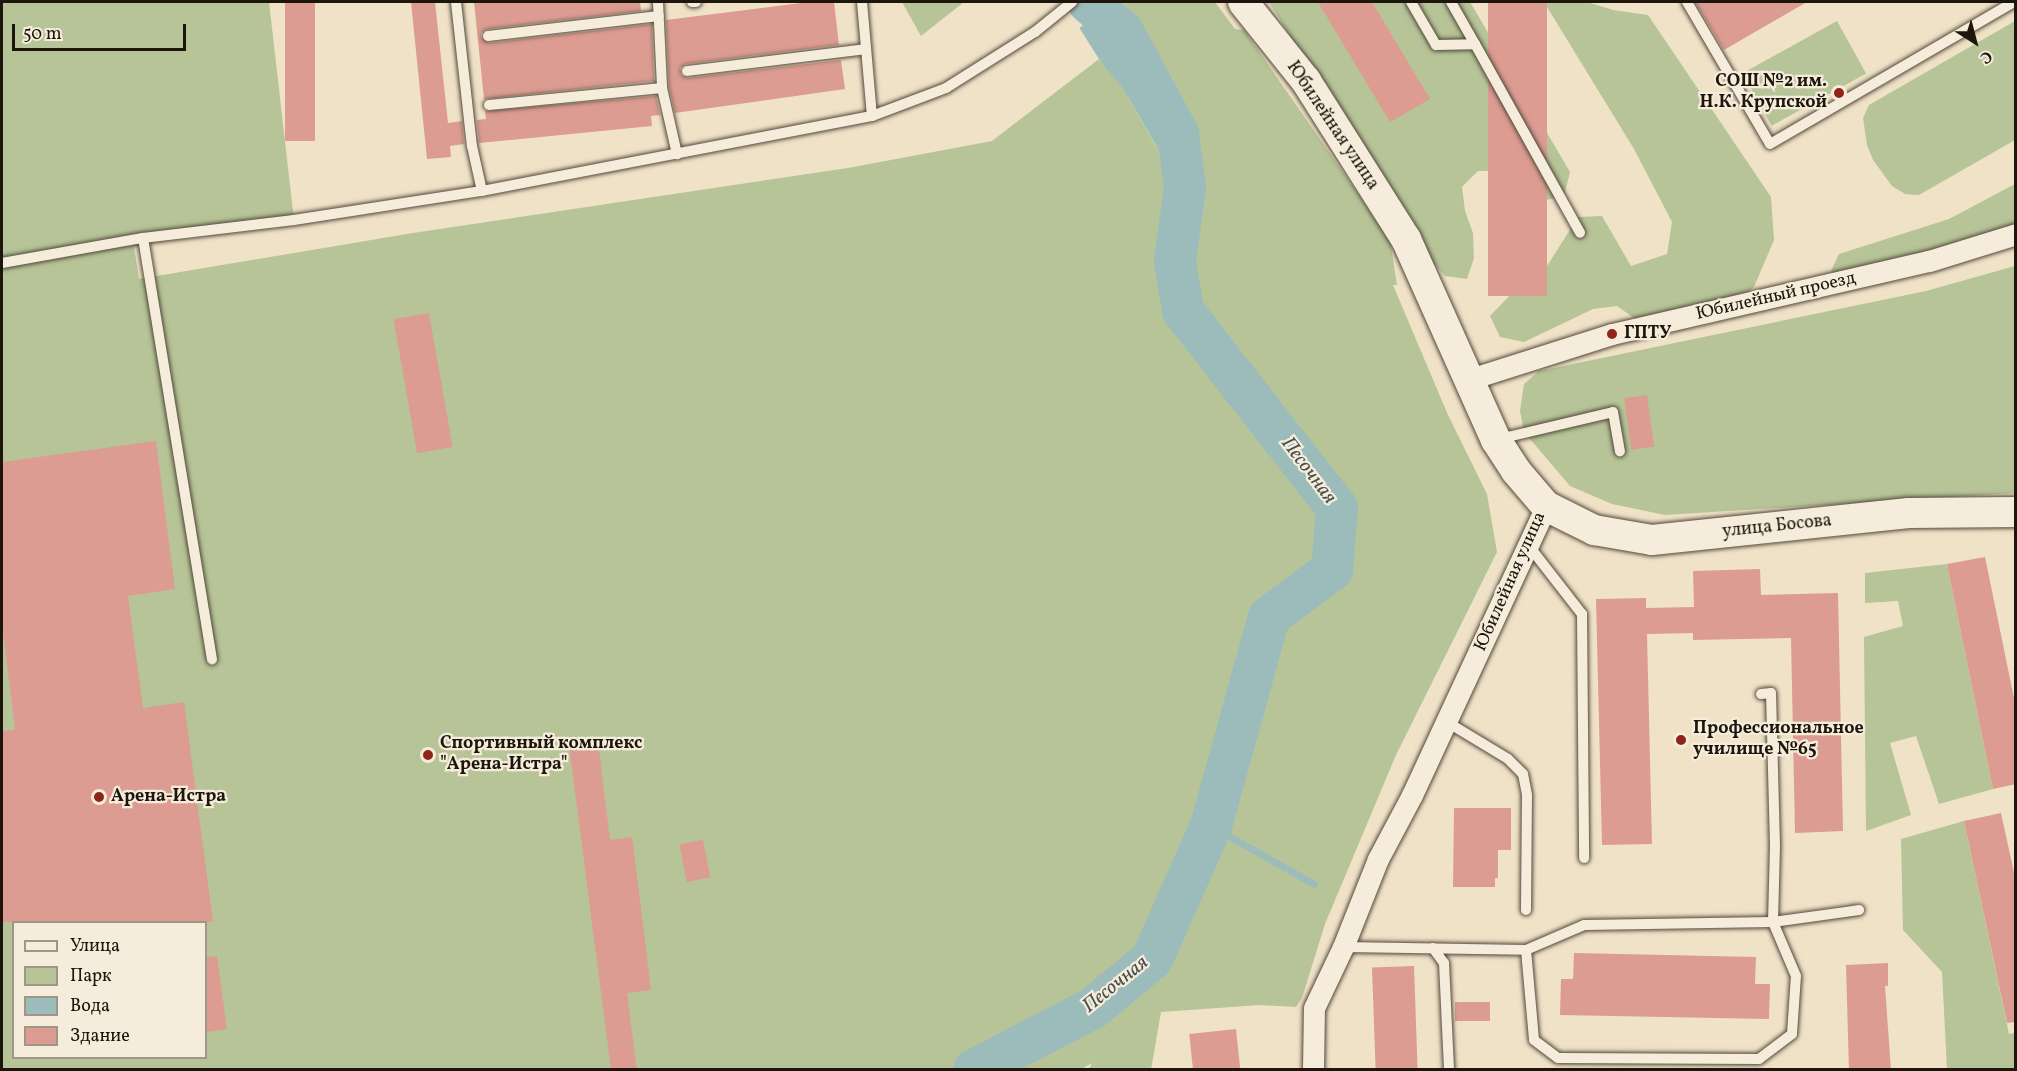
<!DOCTYPE html>
<meta charset="utf-8">
<style>
body{margin:0}
#map{position:relative;width:2017px;height:1071px;overflow:hidden;background:#f0e2c7;font-family:Vollkorn,serif}
div>[style]{position:absolute}
.green>*{inset:0;background:#b6c498;transform-origin:0 0}
.water>*{inset:0;background:#9cbcbc}
.pier>*{inset:0;background:#f0e2c7}
.stream>*{height:7px;margin:-3.5px;padding:0 3.5px;transform-origin:3.5px;border-radius:3.5px;background:#9cbcbc}
.river>*{height:42px;margin:-21px;padding:0 21px;transform-origin:21px;border-radius:21px;background:#9cbcbc}
.building>*{inset:0;background:#dc9c91;transform-origin:0 0}
.roads{filter:drop-shadow(0 0 2px #52493b) drop-shadow(0 0 2px #52493b)}
.lane>*{height:10px;margin:-5px;padding:0 5px;transform-origin:5px;border-radius:5px;background:#f5ecdb}
.street>*{height:21px;margin:-10.5px;padding:0 10.5px;transform-origin:10.5px;border-radius:10.5px;background:#f5ecdb}
.secondary>*{height:30px;margin:-15px;padding:0 15px;transform-origin:15px;border-radius:15px;background:#f5ecdb}
.dots>*{width:16px;height:16px;translate:-50% -50%;box-sizing:border-box;border:3px solid #f5ecdb;border-radius:50%}
span{translate:-50% -50%;white-space:nowrap;text-align:center;line-height:1.15;-webkit-text-stroke:4.5px #f5ecdb;paint-order:stroke}
.poi-label{font-size:18px;color:#1d160c;font-weight:700}
.right{translate:-100% -50%;text-align:right}
.left{translate:0 -50%;text-align:left}
.street-label{font-size:18px;color:#1d160c}
.water-label{font-size:20px;color:#49504a;font-style:italic}
.frame{position:absolute;inset:0;border:3px solid #1d160c;pointer-events:none}
.legend{position:absolute;left:12px;top:921px;width:195px;height:138px;box-sizing:border-box;background:#f5ecdb;border:2px solid #9f9688;margin:0;padding:8px 10px;list-style:none;font-size:18px;color:#1d160c}
.legend li{display:flex;align-items:center;gap:12px;height:30px}
.legend b{width:30px;border:2px solid #9f9688}
.north{position:absolute;left:1945px;top:12px;width:60px;height:60px;-webkit-text-stroke:4px #f5ecdb;paint-order:stroke;rotate:144deg;font-size:16px;font-weight:700;line-height:24px;text-align:center;color:#1d160c}
.north::after{content:'';display:block;margin:auto;width:21px;height:27px;background:#1d160c;clip-path:polygon(50% 0,100% 100%,50% 72%,0 100%)}
.scale{position:absolute;left:12px;top:24px;width:174px;height:27px;box-sizing:border-box;border:3px solid #1d160c;border-top:0;padding-left:8px;font-size:18px;line-height:21px;white-space:nowrap;color:#1d160c;-webkit-text-stroke:4px #f5ecdb;paint-order:stroke}
</style>
<div id="map">
<div class="green">
<div style="clip-path:polygon(evenodd,2px 2px,269px 2px,294px 220px,228px 228px,134px 247px,139px 279px,413px 233px,848px 168px,992px 141px,1099px 59px,1101px 62px,1133px 33px,1115px 7px,1121px 2px,1215px 2px,1235px 29px,1244px 30px,1390px 240px,1397px 285px,1393px 285px,1448px 415px,1487px 494px,1497px 552px,1396px 755px,1325px 924px,1302px 998px,1296px 1007px,1260px 1005px,1161px 1012px,1151px 1070px,1089px 1069px,1092px 1063px,1080px 1070px,2px 1070px,2px 2px,1163px 88px,1158px 148px,1157px 148px,1128px 97px,1163px 88px,2px 2px,14px 922px,206px 922px,206px 1058px,14px 1058px,14px 922px)"></div>
<div style="clip-path:polygon(902px 2px,964px 2px,921px 36px)"></div>
<div style="clip-path:polygon(1269px 2px,1470px 2px,1570px 172px,1564px 196px,1541px 201px,1501px 171px,1478px 171px,1462px 187px,1465px 211px,1473px 233px,1474px 258px,1467px 279px,1445px 276px,1428px 257px)"></div>
<div style="clip-path:polygon(1544px 2px,1587px 2px,1613px 10px,1648px 15px,1771px 197px,1774px 240px,1754px 287px,1734px 303px,1641px 323px,1617px 306px,1593px 309px,1524px 342px,1500px 337px,1490px 316px,1520px 285px,1542px 274px,1578px 217px,1602px 216px,1631px 266px,1667px 254px,1672px 222px,1634px 149px)"></div>
<div style="left:1837px;top:21px;width:60px;height:108px;rotate:61deg"></div>
<div style="clip-path:polygon(2015px 21px,2015px 140px,1919px 195px,1905px 194px,1892px 186px,1873px 160px,1867px 145px,1863px 118px,1869px 105px)"></div>
<div style="clip-path:polygon(2015px 184px,2015px 225px,1840px 279px,1831px 271px,1839px 254px,1949px 219px)"></div>
<div style="clip-path:polygon(2015px 266px,2015px 493px,1665px 515px,1612px 504px,1570px 486px,1524px 432px,1520px 411px,1524px 384px,1539px 371px,1926px 291px)"></div>
<div style="clip-path:polygon(1947px 564px,1993px 789px,1939px 804px,1916px 736px,1890px 743px,1911px 815px,1866px 831px,1864px 637px,1903px 626px,1898px 601px,1865px 603px,1865px 573px)"></div>
<div style="clip-path:polygon(1964px 821px,2009px 1034px,2015px 1033px,2015px 1069px,1947px 1069px,1942px 972px,1903px 930px,1901px 839px)"></div>
</div>
<div class="water">
<div style="clip-path:polygon(1063px 2px,1111px 2px,1145px 51px,1163px 88px,1158px 149px,1124px 90px,1099px 59px)"></div>
</div>
<div class="pier">
<div style="clip-path:polygon(1060px 2px,1111px 2px,1077px 30px)"></div>
</div>
<div class="stream">
<div style="left:1211px;top:826px;width:118px;rotate:29.4deg"></div>
</div>
<div class="river">
<div style="left:974px;top:1070px;width:134px;rotate:-27.5deg"></div>
<div style="left:1093px;top:1008px;width:77px;rotate:-39.7deg"></div>
<div style="left:1152px;top:959px;width:145px;rotate:-66.1deg"></div>
<div style="left:1211px;top:826px;width:217px;rotate:-74.5deg"></div>
<div style="left:1269px;top:617px;width:79px;rotate:-36.7deg"></div>
<div style="left:1332px;top:570px;width:62px;rotate:-85.4deg"></div>
<div style="left:1337px;top:508px;width:250px;rotate:-128deg"></div>
<div style="left:1183px;top:311px;width:51px;rotate:-99.1deg"></div>
<div style="left:1175px;top:261px;width:75px;rotate:-82.3deg"></div>
<div style="left:1185px;top:187px;width:53px;rotate:-97.5deg"></div>
<div style="left:1178px;top:134px;width:116px;rotate:-118.3deg"></div>
<div style="left:1123px;top:32px;width:46px;rotate:-139.4deg"></div>
</div>
<div class="building">
<div style="left:285px;top:2px;width:30px;height:139px"></div>
<div style="clip-path:polygon(411px 2px,435px 2px,448px 123px,462px 121px,464px 144px,450px 146px,451px 157px,427px 159px)"></div>
<div style="clip-path:polygon(474px 2px,640px 2px,641px 11px,487px 29px,481px 33px,481px 37px,489px 43px,652px 24px,654px 81px,484px 99px)"></div>
<div style="clip-path:polygon(809px 2px,834px 2px,839px 45px,686px 64px,680px 68px,681px 75px,688px 78px,841px 60px,845px 89px,675px 113px,669px 87px,666px 20px)"></div>
<div style="clip-path:polygon(1318px 2px,1372px 2px,1430px 99px,1390px 122px)"></div>
<div style="left:1488px;top:2px;width:59px;height:294px"></div>
<div style="clip-path:polygon(1695px 2px,1807px 2px,1724px 50px)"></div>
<div style="clip-path:polygon(656px 96px,660px 115px,651px 116px,652px 126px,479px 143px,477px 120px,486px 119px,485px 111px)"></div>
<div style="left:429px;top:313px;width:136px;height:36px;rotate:80deg"></div>
<div style="left:1647px;top:395px;width:52px;height:23px;rotate:82deg"></div>
<div style="clip-path:polygon(156px 441px,175px 589px,128px 596px,143px 708px,184px 702px,213px 922px,2px 922px,2px 731px,15px 730px,2px 624px,2px 462px)"></div>
<div style="clip-path:polygon(1985px 557px,2016px 708px,2016px 784px,1993px 789px,1947px 564px)"></div>
<div style="clip-path:polygon(1760px 569px,1761px 595px,1838px 593px,1843px 831px,1795px 833px,1791px 638px,1693px 640px,1693px 633px,1647px 634px,1652px 844px,1602px 845px,1596px 599px,1646px 598px,1646px 608px,1694px 607px,1693px 571px)"></div>
<div style="clip-path:polygon(598px 741px,610px 840px,632px 837px,651px 990px,627px 993px,637px 1070px,611px 1070px,569px 745px)"></div>
<div style="clip-path:polygon(1454px 808px,1511px 808px,1511px 850px,1498px 850px,1498px 878px,1495px 878px,1495px 887px,1453px 887px)"></div>
<div style="clip-path:polygon(2001px 813px,2016px 882px,2016px 1022px,2007px 1023px,1964px 821px)"></div>
<div style="left:703px;top:840px;width:38px;height:24px;rotate:79deg"></div>
<div style="clip-path:polygon(1574px 953px,1756px 957px,1755px 984px,1770px 984px,1769px 1019px,1560px 1015px,1561px 979px,1573px 979px)"></div>
<div style="clip-path:polygon(217px 956px,227px 1029px,206px 1032px,206px 957px)"></div>
<div style="clip-path:polygon(1888px 963px,1888px 986px,1885px 986px,1891px 1070px,1849px 1070px,1846px 965px)"></div>
<div style="left:1414px;top:966px;width:104px;height:42px;rotate:88deg"></div>
<div style="left:1490px;top:1002px;width:19px;height:35px;rotate:90deg"></div>
<div style="left:1236px;top:1029px;width:41px;height:47px;rotate:84deg"></div>
</div>
<div class="roads">
<div class="lane">
<div style="left:456px;top:2px;width:145px;rotate:83.7deg"></div>
<div style="left:472px;top:146px;width:46px;rotate:77.5deg"></div>
<div style="left:658px;top:2px;width:86px;rotate:87.3deg"></div>
<div style="left:662px;top:88px;width:68px;rotate:77.2deg"></div>
<div style="left:692px;top:2px;width:4px"></div>
<div style="left:862px;top:2px;width:114px;rotate:85deg"></div>
<div style="left:1411px;top:2px;width:50px;rotate:59.8deg"></div>
<div style="left:1436px;top:45px;width:39px;rotate:-1deg"></div>
<div style="left:1475px;top:44px;width:216px;rotate:60.9deg"></div>
<div style="left:1451px;top:2px;width:48px;rotate:60.3deg"></div>
<div style="left:1687px;top:2px;width:164px;rotate:59.7deg"></div>
<div style="left:1770px;top:144px;width:282px;rotate:-30.2deg"></div>
<div style="left:488px;top:36px;width:172px;rotate:-6.7deg"></div>
<div style="left:687px;top:71px;width:180px;rotate:-7deg"></div>
<div style="left:489px;top:105px;width:174px;rotate:-5.6deg"></div>
<div style="left:143px;top:238px;width:427px;rotate:80.7deg"></div>
<div style="left:2px;top:263px;width:143px;rotate:-10.1deg"></div>
<div style="left:143px;top:238px;width:152px;rotate:-6.8deg"></div>
<div style="left:294px;top:220px;width:190px;rotate:-8.8deg"></div>
<div style="left:482px;top:191px;width:397px;rotate:-10.9deg"></div>
<div style="left:872px;top:116px;width:79px;rotate:-20.7deg"></div>
<div style="left:946px;top:88px;width:105px;rotate:-32.2deg"></div>
<div style="left:1035px;top:32px;width:48px;rotate:-39deg"></div>
<div style="left:1499px;top:439px;width:117px;rotate:-13.3deg"></div>
<div style="left:1613px;top:412px;width:40px;rotate:80deg"></div>
<div style="left:1529px;top:546px;width:86px;rotate:52.1deg"></div>
<div style="left:1582px;top:614px;width:244px;rotate:89.5deg"></div>
<div style="left:1447px;top:722px;width:71px;rotate:31.2deg"></div>
<div style="left:1508px;top:759px;width:21px;rotate:45deg"></div>
<div style="left:1523px;top:774px;width:21px;rotate:79deg"></div>
<div style="left:1527px;top:795px;width:115px;rotate:90.5deg"></div>
<div style="left:1343px;top:947px;width:183px;rotate:0.9deg"></div>
<div style="left:1526px;top:950px;width:63px;rotate:-23.3deg"></div>
<div style="left:1584px;top:925px;width:189px;rotate:-0.9deg"></div>
<div style="left:1773px;top:922px;width:87px;rotate:-7.9deg"></div>
<div style="left:1433px;top:948px;width:19px;rotate:54deg"></div>
<div style="left:1444px;top:963px;width:107px;rotate:87.3deg"></div>
<div style="left:1526px;top:950px;width:90px;rotate:84.9deg"></div>
<div style="left:1534px;top:1040px;width:30px;rotate:37deg"></div>
<div style="left:1558px;top:1058px;width:201px;rotate:0.3deg"></div>
<div style="left:1759px;top:1059px;width:41px;rotate:-37.1deg"></div>
<div style="left:1792px;top:1034px;width:58px;rotate:-86.1deg"></div>
<div style="left:1796px;top:976px;width:59px;rotate:-113.1deg"></div>
<div style="left:1773px;top:922px;width:76px;rotate:-88.5deg"></div>
<div style="left:1775px;top:846px;width:153px;rotate:-91.5deg"></div>
<div style="left:1771px;top:693px;width:10px;rotate:174deg"></div>
</div>
<div class="street">
<div style="left:1467px;top:380px;width:152px;rotate:-17.6deg"></div>
<div style="left:1612px;top:334px;width:325px;rotate:-13deg"></div>
<div style="left:1929px;top:261px;width:91px;rotate:-17.2deg"></div>
<div style="left:1313px;top:1070px;width:62px;rotate:-89.1deg"></div>
<div style="left:1314px;top:1008px;width:68px;rotate:-64.6deg"></div>
<div style="left:1343px;top:947px;width:95px;rotate:-68.3deg"></div>
<div style="left:1378px;top:859px;width:72px;rotate:-62deg"></div>
<div style="left:1412px;top:795px;width:319px;rotate:-65.1deg"></div>
</div>
<div class="secondary">
<div style="left:1243px;top:2px;width:101px;rotate:51.4deg"></div>
<div style="left:1306px;top:81px;width:187px;rotate:57.7deg"></div>
<div style="left:1406px;top:239px;width:220px;rotate:65.9deg"></div>
<div style="left:1496px;top:440px;width:37px;rotate:57deg"></div>
<div style="left:1516px;top:471px;width:46px;rotate:49.4deg"></div>
<div style="left:1546px;top:506px;width:54px;rotate:26.6deg"></div>
<div style="left:1594px;top:530px;width:59px;rotate:9.8deg"></div>
<div style="left:1652px;top:540px;width:258px;rotate:-6deg"></div>
<div style="left:1909px;top:513px;width:107px;rotate:-0.5deg"></div>
</div>
</div>
<div class="dots">
<div style="left:1839px;top:93px;background:#8f2418"></div>
<div style="left:1612px;top:334px;background:#8f2418"></div>
<div style="left:1681px;top:740px;background:#8f2418"></div>
<div style="left:428px;top:755px;background:#8f2418"></div>
<div style="left:99px;top:797px;background:#8f2418"></div>
</div>
<div class="poi-label">
<span class="right" style="left:1827px;top:93px">СОШ №2 им.<br>Н.К. Крупской</span>
<span class="left" style="left:1624px;top:334px">ГПТУ</span>
<span class="left" style="left:1693px;top:740px">Профессиональное<br>училище №65</span>
<span class="left" style="left:440px;top:755px">Спортивный комплекс<br>"Арена-Истра"</span>
<span class="left" style="left:111px;top:797px">Арена-Истра</span>
</div>
<div class="street-label">
<span style="left:1332px;top:126px;rotate:56deg">Юбилейная улица</span>
<span style="left:1776px;top:297px;rotate:-13deg">Юбилейный проезд</span>
<span style="left:1777px;top:527px;rotate:-6deg">улица Босова</span>
<span style="left:1511px;top:582px;rotate:-66deg">Юбилейная улица</span>
</div>
<div class="water-label">
<span style="left:1308px;top:471px;rotate:53deg">Песочная</span>
<span style="left:1116px;top:985px;rotate:-39deg">Песочная</span>
</div>
<div class="frame"></div>
<ul class="legend">
<li><b style="height:8px;background:#f5ecdb"></b>Улица</li>
<li><b style="height:16px;background:#b6c498"></b>Парк</li>
<li><b style="height:16px;background:#9cbcbc"></b>Вода</li>
<li><b style="height:16px;background:#dc9c91"></b>Здание</li>
</ul>
<div class="north">С</div>
<div class="scale">50 m</div>
</div>
